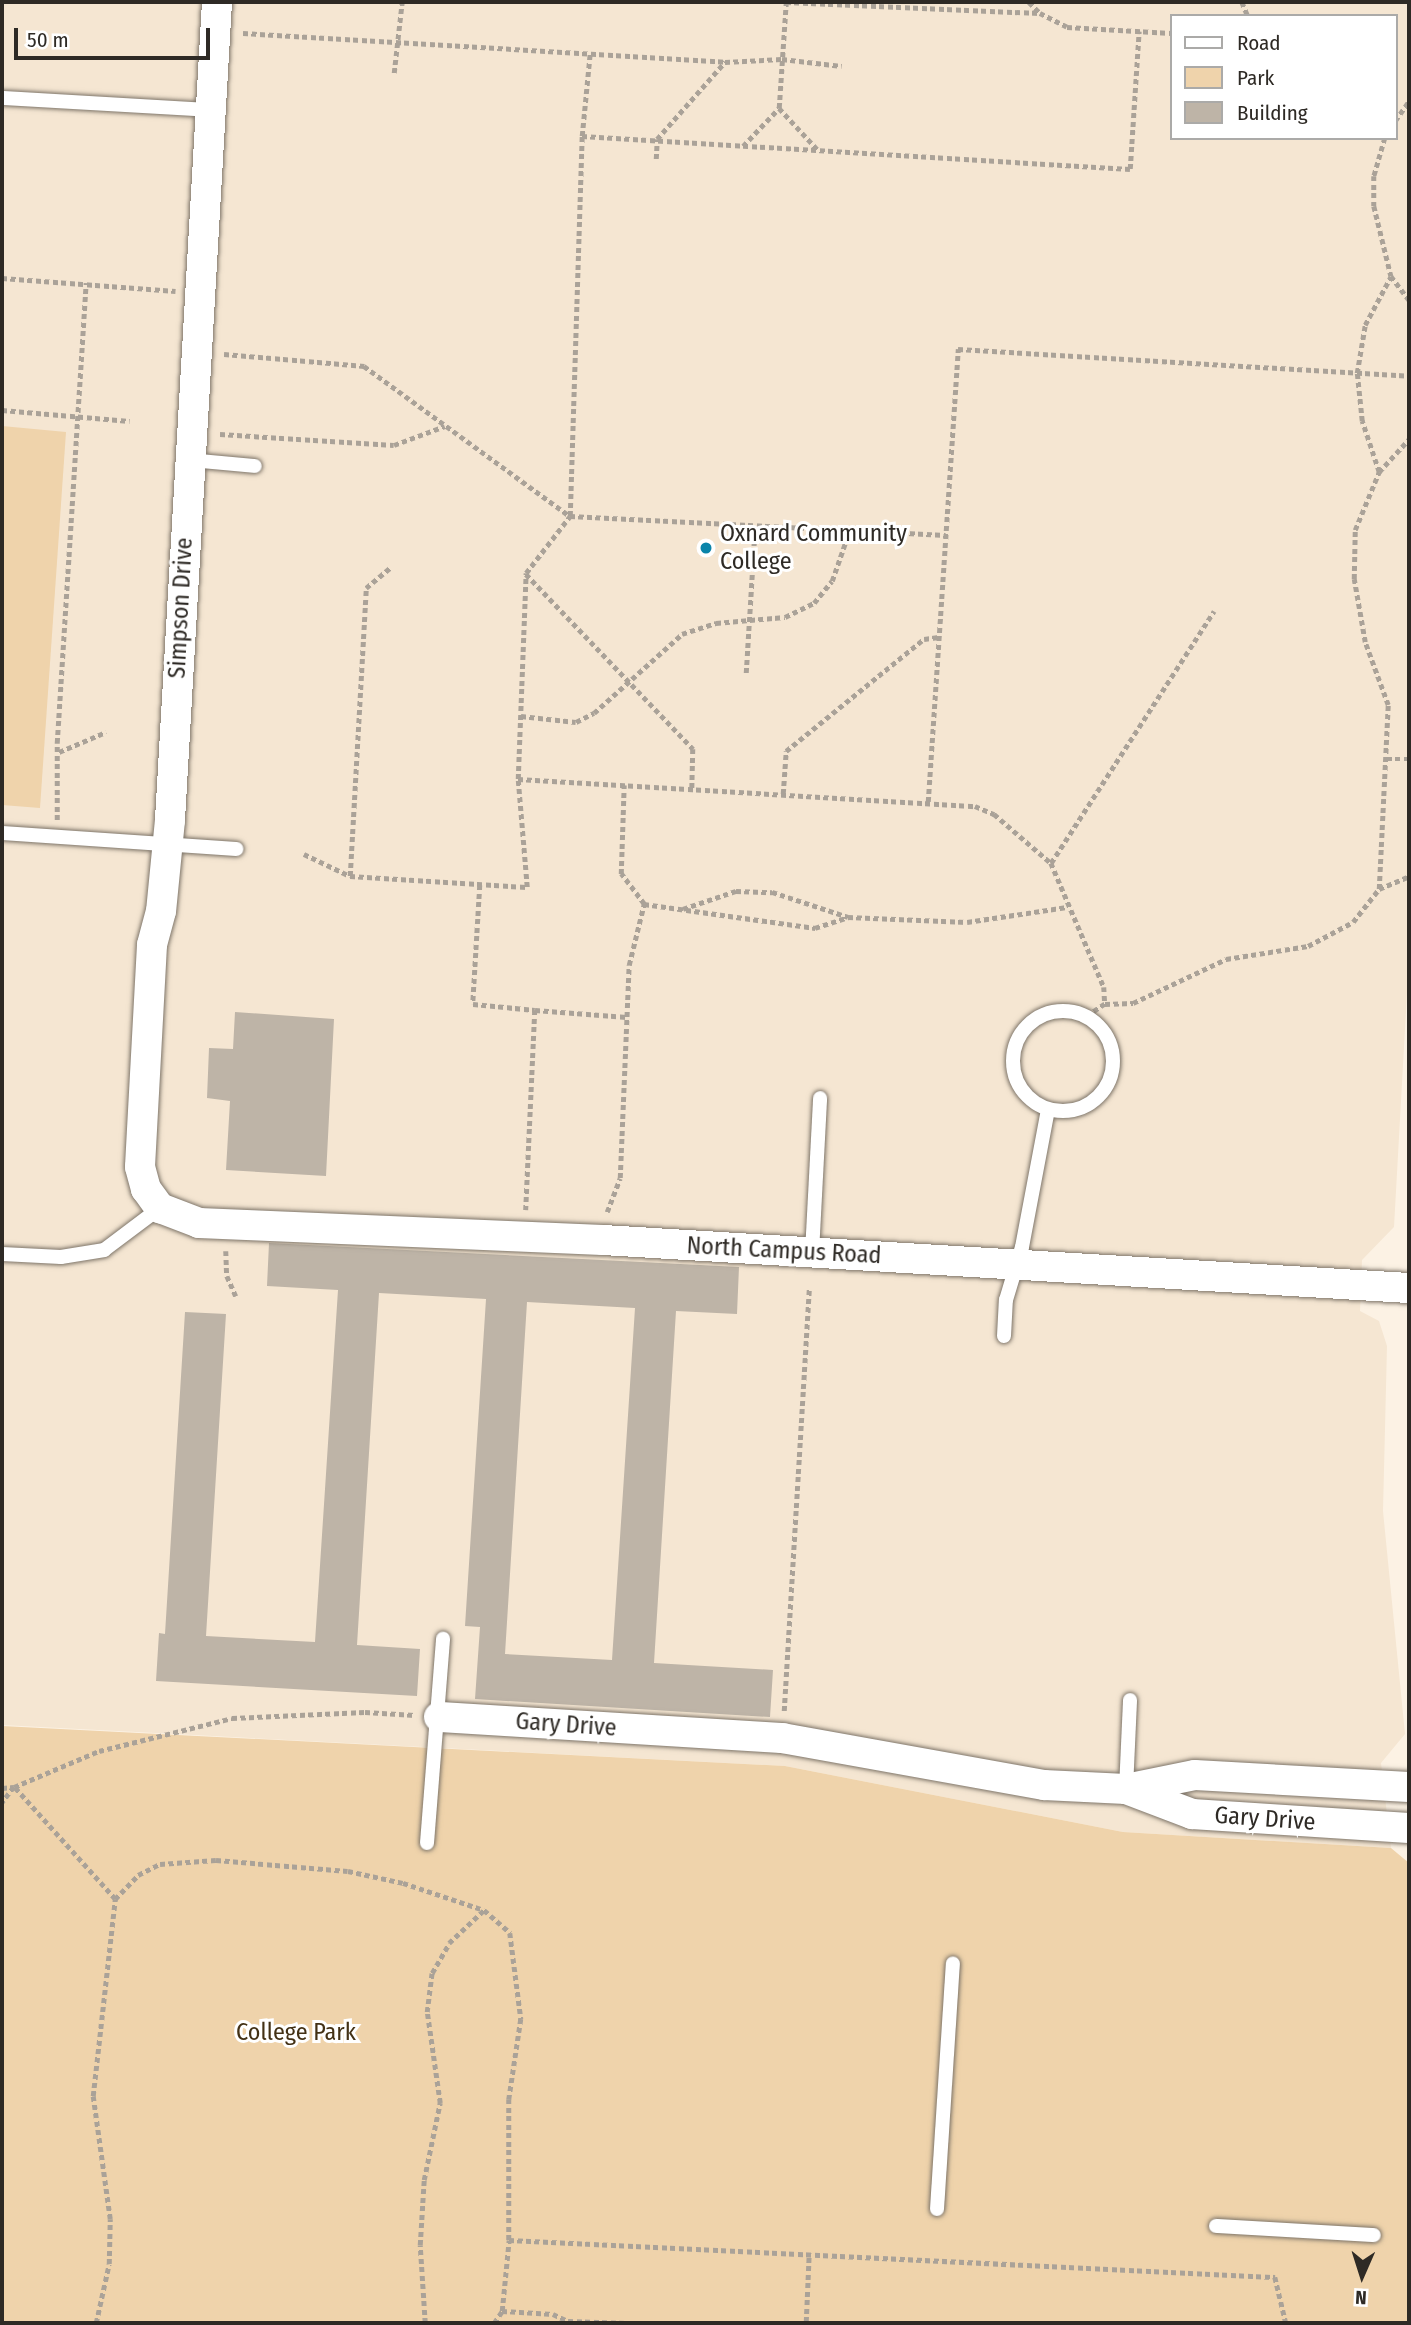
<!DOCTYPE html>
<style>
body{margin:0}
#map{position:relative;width:1411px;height:2325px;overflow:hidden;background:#fcf2e4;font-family:"Fira Sans Condensed",sans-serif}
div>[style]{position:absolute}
.built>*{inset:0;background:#f5e6d2}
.green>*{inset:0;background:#efd3ab}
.building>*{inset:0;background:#beb4a7}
.path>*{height:4.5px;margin-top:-2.25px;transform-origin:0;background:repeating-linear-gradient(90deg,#aaa298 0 5px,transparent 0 8.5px)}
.roads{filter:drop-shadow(0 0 2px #7e7569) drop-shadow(0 0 2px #7e7569)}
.lane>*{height:14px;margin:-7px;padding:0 7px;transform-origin:7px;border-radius:7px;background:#fff}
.lane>.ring{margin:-7px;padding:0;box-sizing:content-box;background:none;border:14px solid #fff;border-radius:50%}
.street>*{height:30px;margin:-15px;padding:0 15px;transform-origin:15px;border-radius:15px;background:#fff}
.dots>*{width:19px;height:19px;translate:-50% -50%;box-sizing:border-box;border:4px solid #fff;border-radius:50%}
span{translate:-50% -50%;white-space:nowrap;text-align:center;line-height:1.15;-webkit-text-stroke:6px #fff;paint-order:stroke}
.poi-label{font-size:24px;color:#2e2a25}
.left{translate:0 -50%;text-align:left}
.street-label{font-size:24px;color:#2e2a25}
.park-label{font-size:24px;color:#433115}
.frame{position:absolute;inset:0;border:4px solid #2e2a25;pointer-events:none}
.legend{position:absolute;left:1170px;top:14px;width:228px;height:126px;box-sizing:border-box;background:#fff;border:2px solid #abaaa8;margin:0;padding:9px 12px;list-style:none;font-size:21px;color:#2e2a25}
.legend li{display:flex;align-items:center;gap:14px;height:35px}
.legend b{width:35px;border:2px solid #abaaa8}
.north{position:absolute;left:1327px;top:2241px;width:70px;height:70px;-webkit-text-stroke:5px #fff;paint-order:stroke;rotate:183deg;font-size:19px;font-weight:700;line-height:28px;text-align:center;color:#2e2a25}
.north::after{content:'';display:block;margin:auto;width:24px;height:32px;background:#2e2a25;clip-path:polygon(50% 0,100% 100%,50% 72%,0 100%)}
.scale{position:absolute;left:14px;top:28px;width:196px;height:32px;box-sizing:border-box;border:4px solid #2e2a25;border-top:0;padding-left:9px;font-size:21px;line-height:24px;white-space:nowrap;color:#2e2a25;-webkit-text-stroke:5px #fff;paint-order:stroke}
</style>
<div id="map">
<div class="built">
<div style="clip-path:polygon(evenodd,2px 2px,1409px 2px,1409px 957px,1394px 1227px,1362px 1260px,1360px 1311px,1379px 1321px,1387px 1346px,1383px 1511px,1405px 1734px,1381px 1763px,1391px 1848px,1123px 1832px,785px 1766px,2px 1725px,2px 2px,1171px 16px,1395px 16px,1395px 138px,1171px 138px,1171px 16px)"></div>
</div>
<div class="green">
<div style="clip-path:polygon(2px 426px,66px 432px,40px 808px,2px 805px)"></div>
<div style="clip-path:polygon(2px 1726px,785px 1766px,1123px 1832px,1391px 1848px,1409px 1863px,1409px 2323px,2px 2323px)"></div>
</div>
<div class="building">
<div style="clip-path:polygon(235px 1012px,334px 1019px,326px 1176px,226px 1170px,230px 1101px,207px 1098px,209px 1048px,233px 1049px)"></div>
<div style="clip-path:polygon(evenodd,269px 1243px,739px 1267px,737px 1314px,676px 1311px,654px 1663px,773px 1670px,770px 1717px,475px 1699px,480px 1627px,465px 1626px,486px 1299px,379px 1293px,357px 1645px,420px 1649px,417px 1696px,156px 1681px,159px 1633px,165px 1634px,185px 1312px,226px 1314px,206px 1636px,315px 1642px,338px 1290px,267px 1286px,269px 1243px,527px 1302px,635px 1308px,612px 1660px,505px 1654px,527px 1302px)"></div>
</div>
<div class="path">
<div style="left:1029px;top:2px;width:14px;rotate:45deg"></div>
<div style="left:1242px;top:2px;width:15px;rotate:67deg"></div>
<div style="left:243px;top:33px;width:483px;rotate:3.4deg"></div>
<div style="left:394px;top:73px;width:71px;rotate:-83.6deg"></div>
<div style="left:779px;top:108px;width:59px;rotate:47.1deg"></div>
<div style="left:1395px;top:121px;width:24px;rotate:-55deg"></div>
<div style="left:582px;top:136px;width:549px;rotate:3.45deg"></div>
<div style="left:1130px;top:169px;width:138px;rotate:-86.3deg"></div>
<div style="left:1385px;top:138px;width:40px;rotate:106deg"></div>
<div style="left:1374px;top:176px;width:30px;rotate:90deg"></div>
<div style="left:1374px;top:206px;width:72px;rotate:76.3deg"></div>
<div style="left:1391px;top:276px;width:30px;rotate:53deg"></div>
<div style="left:743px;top:146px;width:52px;rotate:-46.5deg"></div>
<div style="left:779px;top:108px;width:106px;rotate:-86.2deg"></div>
<div style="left:786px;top:2px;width:254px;rotate:2.5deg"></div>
<div style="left:1040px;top:13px;width:30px;rotate:27deg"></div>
<div style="left:1067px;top:27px;width:104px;rotate:3.3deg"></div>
<div style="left:656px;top:159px;width:20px;rotate:-87deg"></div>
<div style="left:657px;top:139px;width:103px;rotate:-48.6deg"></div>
<div style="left:725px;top:62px;width:57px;rotate:-3deg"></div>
<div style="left:782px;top:59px;width:60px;rotate:6.7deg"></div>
<div style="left:2px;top:278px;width:174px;rotate:4.3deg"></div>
<div style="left:224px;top:354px;width:141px;rotate:4.9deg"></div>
<div style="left:364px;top:366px;width:255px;rotate:36.1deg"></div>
<div style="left:570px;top:516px;width:376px;rotate:2.9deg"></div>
<div style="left:2px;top:410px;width:128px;rotate:4.9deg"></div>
<div style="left:220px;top:434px;width:174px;rotate:3.6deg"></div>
<div style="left:394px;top:445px;width:54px;rotate:-20.4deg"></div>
<div style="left:1379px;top:472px;width:54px;rotate:-108.4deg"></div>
<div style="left:1362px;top:421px;width:48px;rotate:-95.9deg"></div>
<div style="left:1357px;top:373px;width:49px;rotate:-80.5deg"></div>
<div style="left:1365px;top:325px;width:55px;rotate:-62deg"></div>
<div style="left:526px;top:574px;width:242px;rotate:46.3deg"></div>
<div style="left:693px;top:749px;width:40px;rotate:91.4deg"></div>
<div style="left:746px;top:673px;width:147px;rotate:-86.5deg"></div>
<div style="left:521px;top:716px;width:55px;rotate:6.2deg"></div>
<div style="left:576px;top:722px;width:20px;rotate:-27deg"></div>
<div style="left:594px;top:713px;width:118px;rotate:-41.9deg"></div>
<div style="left:682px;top:634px;width:36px;rotate:-18deg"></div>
<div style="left:716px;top:623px;width:69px;rotate:-5deg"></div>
<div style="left:785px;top:617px;width:32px;rotate:-26deg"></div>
<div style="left:814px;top:603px;width:28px;rotate:-51deg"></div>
<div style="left:832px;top:581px;width:52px;rotate:-70.9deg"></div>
<div style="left:59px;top:752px;width:51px;rotate:-23.1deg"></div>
<div style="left:1387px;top:759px;width:22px"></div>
<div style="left:518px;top:779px;width:458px;rotate:3.4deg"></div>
<div style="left:975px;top:806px;width:21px;rotate:23deg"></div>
<div style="left:994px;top:814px;width:75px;rotate:40.7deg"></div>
<div style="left:1051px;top:863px;width:135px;rotate:66.9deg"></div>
<div style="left:1104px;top:987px;width:17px;rotate:87deg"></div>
<div style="left:1105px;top:1004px;width:23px;rotate:146deg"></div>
<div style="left:783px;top:794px;width:43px;rotate:-86deg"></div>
<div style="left:786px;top:751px;width:178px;rotate:-39.1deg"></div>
<div style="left:924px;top:639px;width:15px;rotate:-8deg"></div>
<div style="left:928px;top:802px;width:454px;rotate:-86.2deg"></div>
<div style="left:958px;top:349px;width:452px;rotate:3.4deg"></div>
<div style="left:57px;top:820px;width:77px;rotate:-90deg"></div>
<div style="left:57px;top:743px;width:461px;rotate:-86.4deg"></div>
<div style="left:304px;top:854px;width:51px;rotate:25.6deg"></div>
<div style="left:350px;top:876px;width:177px;rotate:3.6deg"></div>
<div style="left:527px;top:887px;width:108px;rotate:-94.8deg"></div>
<div style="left:518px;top:779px;width:206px;rotate:-87.8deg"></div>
<div style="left:526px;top:573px;width:72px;rotate:-52.3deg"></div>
<div style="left:570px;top:516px;width:380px;rotate:-88.2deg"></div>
<div style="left:582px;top:136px;width:83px;rotate:-84.5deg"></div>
<div style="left:1051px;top:863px;width:300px;rotate:-57.1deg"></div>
<div style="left:350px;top:876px;width:288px;rotate:-86.8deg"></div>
<div style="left:366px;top:588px;width:31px;rotate:-40deg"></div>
<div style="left:480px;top:885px;width:119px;rotate:93.4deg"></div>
<div style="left:473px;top:1004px;width:62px;rotate:5.5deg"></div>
<div style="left:535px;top:1010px;width:200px;rotate:92.6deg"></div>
<div style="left:1379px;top:889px;width:184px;rotate:-87.2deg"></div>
<div style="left:1388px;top:705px;width:67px;rotate:-110.1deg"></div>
<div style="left:1365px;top:642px;width:64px;rotate:-99.9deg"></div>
<div style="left:1354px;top:579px;width:49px;rotate:-88.8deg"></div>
<div style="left:1355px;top:530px;width:63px;rotate:-67.5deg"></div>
<div style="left:1379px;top:472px;width:45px;rotate:-47.7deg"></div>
<div style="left:644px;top:904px;width:173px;rotate:8deg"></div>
<div style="left:815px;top:928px;width:35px;rotate:-18deg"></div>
<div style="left:848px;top:917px;width:119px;rotate:2.4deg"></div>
<div style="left:967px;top:922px;width:101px;rotate:-8.5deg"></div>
<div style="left:683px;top:909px;width:56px;rotate:-18.8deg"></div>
<div style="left:736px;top:891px;width:36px;rotate:2deg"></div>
<div style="left:772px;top:892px;width:80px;rotate:18.2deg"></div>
<div style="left:1105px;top:1004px;width:28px;rotate:-2deg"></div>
<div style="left:1133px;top:1003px;width:103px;rotate:-25.3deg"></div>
<div style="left:1226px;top:959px;width:83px;rotate:-9deg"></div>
<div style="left:1308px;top:946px;width:51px;rotate:-28.1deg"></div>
<div style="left:1353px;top:922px;width:42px;rotate:-51.8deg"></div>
<div style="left:1379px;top:889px;width:33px;rotate:-23deg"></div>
<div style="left:535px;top:1010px;width:92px;rotate:4.4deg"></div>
<div style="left:607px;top:1212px;width:36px;rotate:-69deg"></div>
<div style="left:620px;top:1178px;width:213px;rotate:-87.6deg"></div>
<div style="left:629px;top:965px;width:63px;rotate:-76.2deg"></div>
<div style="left:644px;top:904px;width:38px;rotate:-127deg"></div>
<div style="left:621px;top:874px;width:89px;rotate:-88.1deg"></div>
<div style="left:226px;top:1251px;width:25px;rotate:88deg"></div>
<div style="left:227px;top:1276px;width:22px;rotate:66deg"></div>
<div style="left:784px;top:1711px;width:422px;rotate:-86.6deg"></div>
<div style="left:2px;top:1788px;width:12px;rotate:-5deg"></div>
<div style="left:14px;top:1787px;width:20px;rotate:127deg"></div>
<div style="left:115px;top:1899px;width:151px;rotate:-132deg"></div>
<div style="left:14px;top:1787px;width:92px;rotate:-23deg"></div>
<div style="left:99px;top:1751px;width:137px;rotate:-13.9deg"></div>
<div style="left:232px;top:1718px;width:133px;rotate:-2.6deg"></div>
<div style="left:365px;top:1712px;width:50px;rotate:3.4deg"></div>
<div style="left:502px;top:2311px;width:51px;rotate:3.4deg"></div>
<div style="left:553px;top:2314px;width:17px;rotate:25deg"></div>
<div style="left:568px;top:2321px;width:60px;rotate:1.9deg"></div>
<div style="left:806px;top:2322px;width:69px;rotate:-87.5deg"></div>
<div style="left:96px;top:2323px;width:60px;rotate:-77.6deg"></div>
<div style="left:109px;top:2264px;width:45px;rotate:-88.7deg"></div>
<div style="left:110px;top:2219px;width:124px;rotate:-97.9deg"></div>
<div style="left:93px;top:2096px;width:198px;rotate:-83.6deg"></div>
<div style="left:115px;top:1899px;width:33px;rotate:-46deg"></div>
<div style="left:138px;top:1875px;width:25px;rotate:-27deg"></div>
<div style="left:160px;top:1864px;width:56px;rotate:-4.1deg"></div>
<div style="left:216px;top:1860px;width:132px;rotate:4.8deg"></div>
<div style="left:348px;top:1871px;width:56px;rotate:12.3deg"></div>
<div style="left:403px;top:1883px;width:85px;rotate:18.4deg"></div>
<div style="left:425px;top:2323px;width:78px;rotate:-93.7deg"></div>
<div style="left:420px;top:2245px;width:65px;rotate:-86.5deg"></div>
<div style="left:424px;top:2180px;width:79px;rotate:-78.3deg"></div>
<div style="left:440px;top:2103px;width:92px;rotate:-98.1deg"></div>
<div style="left:427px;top:2012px;width:39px;rotate:-83deg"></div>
<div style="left:432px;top:1973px;width:34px;rotate:-60deg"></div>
<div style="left:449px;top:1943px;width:48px;rotate:-43.3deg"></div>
<div style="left:484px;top:1910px;width:35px;rotate:41deg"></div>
<div style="left:510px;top:1933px;width:87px;rotate:82.7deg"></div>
<div style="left:521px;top:2019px;width:81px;rotate:98.5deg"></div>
<div style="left:509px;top:2099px;width:141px;rotate:90deg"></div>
<div style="left:494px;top:2323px;width:14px;rotate:-56deg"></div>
<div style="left:502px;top:2311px;width:71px;rotate:-84.4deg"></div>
<div style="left:509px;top:2240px;width:767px;rotate:2.77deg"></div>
<div style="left:1275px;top:2277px;width:47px;rotate:76.6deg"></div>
<div style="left:792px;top:2323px;width:14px"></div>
</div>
<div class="roads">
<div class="lane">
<div style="left:2px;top:98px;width:208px;rotate:3.3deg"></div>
<div style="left:190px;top:460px;width:65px;rotate:5.3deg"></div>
<div style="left:2px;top:833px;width:235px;rotate:3.9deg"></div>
<div class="ring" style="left:1013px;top:1011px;width:86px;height:86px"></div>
<div style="left:812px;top:1253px;width:155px;rotate:-87deg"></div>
<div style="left:2px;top:1254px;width:59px;rotate:2.9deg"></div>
<div style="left:61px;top:1257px;width:44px;rotate:-9.2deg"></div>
<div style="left:104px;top:1250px;width:70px;rotate:-36.9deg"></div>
<div style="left:1004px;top:1336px;width:36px;rotate:-87deg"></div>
<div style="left:1006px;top:1300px;width:55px;rotate:-73.2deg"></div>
<div style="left:1022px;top:1247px;width:140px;rotate:-79.3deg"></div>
<div style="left:1126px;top:1789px;width:89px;rotate:-87.4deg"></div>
<div style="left:427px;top:1843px;width:205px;rotate:-85.5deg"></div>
<div style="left:937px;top:2209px;width:246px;rotate:-86.3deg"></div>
<div style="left:1216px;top:2226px;width:158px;rotate:3.3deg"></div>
</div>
<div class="street">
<div style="left:217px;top:2px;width:819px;rotate:93.29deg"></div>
<div style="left:170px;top:820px;width:91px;rotate:95.6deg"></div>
<div style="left:161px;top:911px;width:35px;rotate:105deg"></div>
<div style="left:152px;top:945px;width:222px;rotate:93.1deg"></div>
<div style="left:140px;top:1167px;width:23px;rotate:75deg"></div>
<div style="left:146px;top:1189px;width:24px;rotate:54deg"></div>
<div style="left:160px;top:1208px;width:42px;rotate:21deg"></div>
<div style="left:199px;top:1223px;width:404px;rotate:2.4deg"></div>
<div style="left:603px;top:1240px;width:807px;rotate:3.41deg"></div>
<div style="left:439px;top:1717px;width:344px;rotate:3.5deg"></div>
<div style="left:782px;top:1738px;width:266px;rotate:10.2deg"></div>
<div style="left:1044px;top:1785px;width:82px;rotate:2.8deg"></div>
<div style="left:1126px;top:1789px;width:70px;rotate:-11.5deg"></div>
<div style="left:1195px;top:1775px;width:214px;rotate:3.2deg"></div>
<div style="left:1126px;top:1789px;width:71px;rotate:20.7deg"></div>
<div style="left:1192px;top:1814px;width:217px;rotate:3.7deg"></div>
</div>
</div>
<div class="dots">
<div style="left:706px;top:548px;background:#0a84a9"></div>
</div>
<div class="poi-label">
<span class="left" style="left:720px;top:548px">Oxnard Community<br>College</span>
</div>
<div class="street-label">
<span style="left:181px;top:608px;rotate:-87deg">Simpson Drive</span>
<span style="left:784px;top:1251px;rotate:3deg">North Campus Road</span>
<span style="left:566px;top:1725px;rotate:4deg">Gary Drive</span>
<span style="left:1265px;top:1819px;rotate:4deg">Gary Drive</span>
</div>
<div class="park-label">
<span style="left:296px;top:2033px">College Park</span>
</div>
<div class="frame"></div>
<ul class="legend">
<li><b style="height:9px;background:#fff"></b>Road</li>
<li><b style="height:19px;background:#efd3ab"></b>Park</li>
<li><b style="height:19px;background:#beb4a7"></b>Building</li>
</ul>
<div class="north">N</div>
<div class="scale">50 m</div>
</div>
